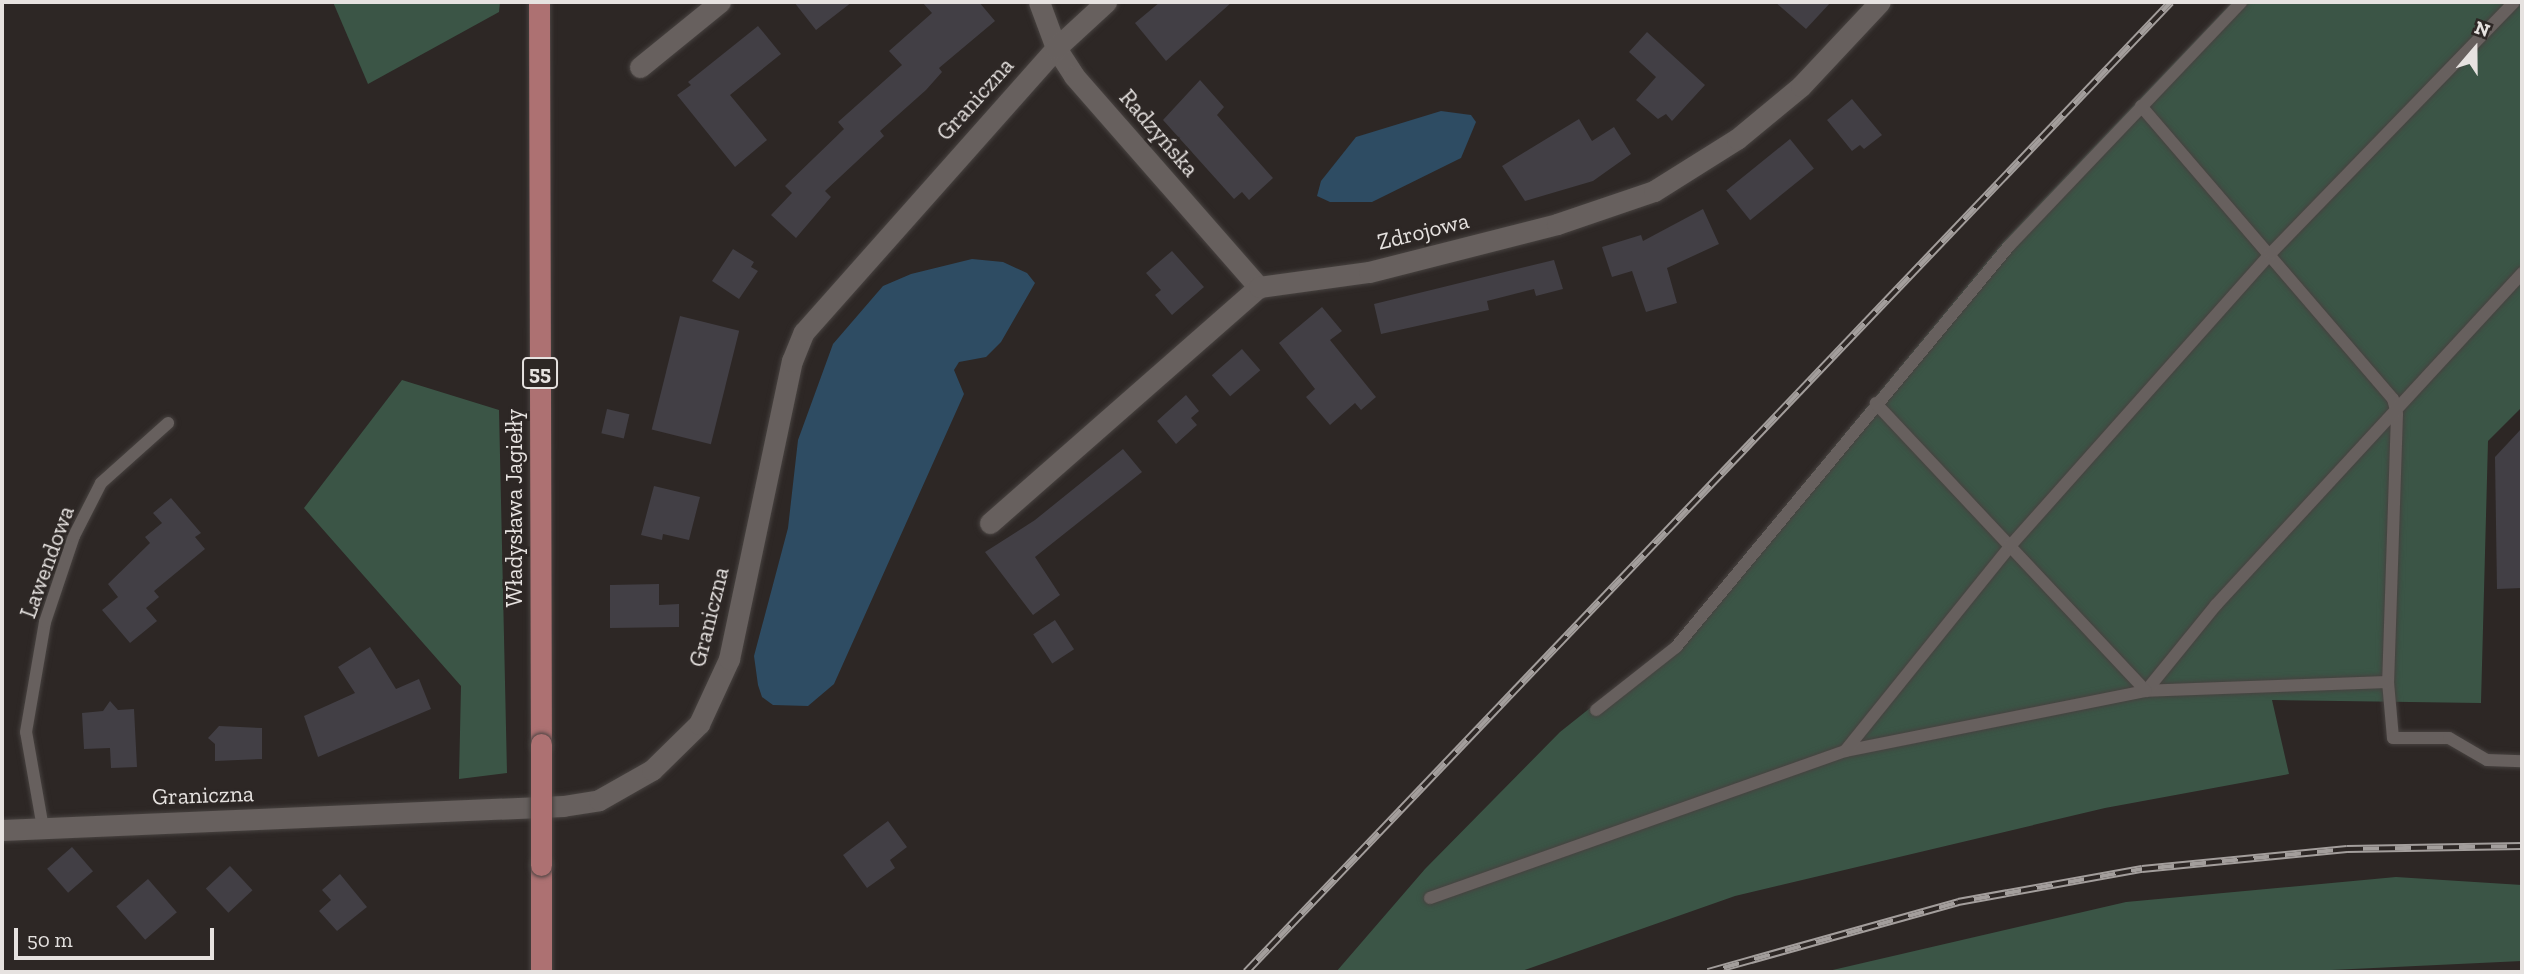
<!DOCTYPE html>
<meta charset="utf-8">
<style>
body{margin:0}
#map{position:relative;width:2524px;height:974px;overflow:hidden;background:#2d2725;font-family:"Zilla Slab",serif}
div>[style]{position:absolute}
.green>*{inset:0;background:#3b5546}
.water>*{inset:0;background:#2e4c63}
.building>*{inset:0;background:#423f45;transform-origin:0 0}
.roads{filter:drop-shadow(0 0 2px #474240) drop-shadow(0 0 2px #474240)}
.lane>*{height:12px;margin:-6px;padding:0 6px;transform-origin:6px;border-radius:6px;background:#67605e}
.street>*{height:21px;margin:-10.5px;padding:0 10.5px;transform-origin:10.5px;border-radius:10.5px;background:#67605e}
.primary>*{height:21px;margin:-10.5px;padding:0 10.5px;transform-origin:10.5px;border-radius:10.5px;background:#ad7172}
.rail>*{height:8px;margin-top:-4px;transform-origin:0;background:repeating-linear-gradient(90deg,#2d2725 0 16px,#a39e9c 0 32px);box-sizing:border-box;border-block:2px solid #a39e9c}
.bridges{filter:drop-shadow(0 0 2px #474240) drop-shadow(0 0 2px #474240)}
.primary-bridge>*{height:21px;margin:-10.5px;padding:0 10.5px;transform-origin:10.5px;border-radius:10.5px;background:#ad7172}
span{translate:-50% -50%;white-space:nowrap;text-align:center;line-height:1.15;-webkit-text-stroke:5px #2d2725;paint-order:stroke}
.shield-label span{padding:2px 5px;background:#2d2725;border:2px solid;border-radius:5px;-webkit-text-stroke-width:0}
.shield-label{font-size:21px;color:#e6e2e0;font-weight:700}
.street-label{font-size:23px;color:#e6e2e0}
.frame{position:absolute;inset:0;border:4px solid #e6e2e0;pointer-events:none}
.north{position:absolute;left:2440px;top:14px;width:70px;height:70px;-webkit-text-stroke:5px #2d2725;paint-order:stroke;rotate:20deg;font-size:19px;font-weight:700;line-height:28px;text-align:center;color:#e6e2e0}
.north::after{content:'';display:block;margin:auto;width:24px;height:32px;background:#e6e2e0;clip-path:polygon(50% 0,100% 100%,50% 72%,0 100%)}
.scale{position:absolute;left:14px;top:928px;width:200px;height:32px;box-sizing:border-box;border:4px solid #e6e2e0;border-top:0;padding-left:9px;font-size:21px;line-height:24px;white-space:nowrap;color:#e6e2e0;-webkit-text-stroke:5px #2d2725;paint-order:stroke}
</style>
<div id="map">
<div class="green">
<div style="clip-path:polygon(333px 2px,500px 2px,499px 12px,368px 84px)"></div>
<div style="clip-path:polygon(2232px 2px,2522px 2px,2522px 407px,2488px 441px,2481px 703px,2272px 700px,2289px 774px,2105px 808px,1735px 896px,1519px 972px,1336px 972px,1425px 869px,1560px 732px,1673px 642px,2003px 242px)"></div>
<div style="clip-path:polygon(402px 380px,499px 410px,507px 773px,459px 779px,461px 686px,304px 508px)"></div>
<div style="clip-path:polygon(2396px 877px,2522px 885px,2522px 961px,2289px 972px,1824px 972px,2126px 902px)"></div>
</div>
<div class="water">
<div style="clip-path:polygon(1441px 111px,1471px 115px,1476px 122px,1461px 158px,1372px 202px,1330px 202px,1317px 196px,1321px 181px,1356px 137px)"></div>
<div style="clip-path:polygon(972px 259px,1003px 262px,1027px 273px,1035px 283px,1001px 342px,986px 357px,959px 362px,954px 370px,964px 394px,834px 684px,808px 706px,773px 705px,762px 697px,758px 685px,754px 656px,788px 528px,798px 440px,833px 344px,883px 286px,911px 274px)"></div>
</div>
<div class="building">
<div style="clip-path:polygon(794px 2px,852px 2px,816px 30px)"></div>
<div style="clip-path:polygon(922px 2px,979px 2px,995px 21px,939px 68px,942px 72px,926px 90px,880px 131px,884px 136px,825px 191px,831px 197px,796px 238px,771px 215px,792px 193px,785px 186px,844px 129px,838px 122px,902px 65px,889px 51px,932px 13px)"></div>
<div style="clip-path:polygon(1160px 2px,1232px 2px,1166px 61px,1135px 23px)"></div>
<div style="clip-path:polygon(1775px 2px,1831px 2px,1806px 29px)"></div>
<div style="clip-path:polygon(758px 26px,781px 54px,730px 95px,767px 140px,735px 167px,677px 95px,691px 85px,688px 82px)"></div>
<div style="clip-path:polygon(1647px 32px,1705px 85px,1672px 121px,1666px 114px,1658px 119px,1636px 100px,1656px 77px,1629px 52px)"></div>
<div style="clip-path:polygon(1200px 80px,1224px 107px,1217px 115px,1273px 178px,1249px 200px,1242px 192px,1234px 199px,1163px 120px)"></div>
<div style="clip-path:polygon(1852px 99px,1882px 135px,1864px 149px,1860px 145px,1852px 151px,1827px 120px)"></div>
<div style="clip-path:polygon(1579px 119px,1592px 141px,1614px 127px,1631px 154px,1593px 181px,1525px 201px,1502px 166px)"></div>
<div style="left:1790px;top:139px;width:38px;height:82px;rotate:51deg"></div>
<div style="clip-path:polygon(1703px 209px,1719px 244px,1667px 268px,1677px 303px,1646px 312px,1632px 271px,1612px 277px,1602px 247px,1641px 235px,1643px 241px)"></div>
<div style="clip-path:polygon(733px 249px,754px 262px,751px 267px,758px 271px,739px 299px,712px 281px)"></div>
<div style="clip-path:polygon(1172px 251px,1204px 287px,1172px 315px,1155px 295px,1161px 290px,1146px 273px)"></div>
<div style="clip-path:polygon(1554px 260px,1563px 289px,1536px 296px,1534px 289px,1487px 301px,1489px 310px,1381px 334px,1374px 304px)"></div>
<div style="clip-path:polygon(1322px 307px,1342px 331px,1330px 340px,1376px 397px,1361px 410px,1355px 403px,1330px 425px,1306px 397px,1315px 389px,1279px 343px)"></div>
<div style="left:680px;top:316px;width:61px;height:117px;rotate:14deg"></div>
<div style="left:1242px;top:349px;width:28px;height:40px;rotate:49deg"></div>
<div style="clip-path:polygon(1186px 395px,1199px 411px,1191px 418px,1197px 425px,1176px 444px,1157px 421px)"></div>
<div style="left:607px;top:409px;width:23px;height:25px;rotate:13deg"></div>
<div style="clip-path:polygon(2522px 428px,2522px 588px,2497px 589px,2495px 457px)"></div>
<div style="clip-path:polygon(1123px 449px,1142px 472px,1035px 557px,1060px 595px,1033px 615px,985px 552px,1035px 520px)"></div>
<div style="clip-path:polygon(654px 486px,700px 497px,689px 540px,663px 534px,662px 540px,641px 535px)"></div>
<div style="clip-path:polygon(171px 498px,201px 533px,195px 537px,205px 549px,154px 591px,159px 597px,146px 608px,157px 621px,130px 643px,102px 610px,118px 597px,108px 584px,150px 543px,145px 537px,162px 523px,153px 513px)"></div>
<div style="clip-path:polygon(659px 584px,659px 605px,679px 604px,679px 627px,610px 628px,610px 585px)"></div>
<div style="left:1055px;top:620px;width:35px;height:26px;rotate:57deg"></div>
<div style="clip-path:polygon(370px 647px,396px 689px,419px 679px,431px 709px,318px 757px,304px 716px,355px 693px,338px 667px)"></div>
<div style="clip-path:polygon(110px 701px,118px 710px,134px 709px,137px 767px,111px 768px,110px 748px,84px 749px,82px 713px,103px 711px)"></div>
<div style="clip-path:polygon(219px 726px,262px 728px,262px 759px,215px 761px,215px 744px,208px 738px)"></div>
<div style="clip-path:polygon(888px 821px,907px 847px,890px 860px,895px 868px,867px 888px,843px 855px)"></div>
<div style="left:72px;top:847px;width:32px;height:33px;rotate:49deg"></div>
<div style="left:230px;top:866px;width:33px;height:33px;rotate:47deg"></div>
<div style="clip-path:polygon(340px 874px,367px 907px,337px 931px,319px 911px,331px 900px,322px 890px)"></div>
<div style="left:148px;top:879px;width:44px;height:42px;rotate:49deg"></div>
</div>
<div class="roads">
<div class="lane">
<div style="left:2141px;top:106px;width:386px;rotate:49.3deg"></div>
<div style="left:2393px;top:399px;width:16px;rotate:75deg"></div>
<div style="left:2397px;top:414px;width:268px;rotate:91.9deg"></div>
<div style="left:2388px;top:682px;width:56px;rotate:84.9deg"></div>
<div style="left:2393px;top:738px;width:56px"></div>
<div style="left:2449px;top:738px;width:44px;rotate:30.1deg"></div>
<div style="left:2487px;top:760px;width:35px;rotate:2deg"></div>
<div style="left:2388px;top:682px;width:242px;rotate:177.9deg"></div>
<div style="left:2146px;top:691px;width:111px;rotate:-50.9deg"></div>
<div style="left:2216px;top:605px;width:452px;rotate:-47.3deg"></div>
<div style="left:1596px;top:710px;width:102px;rotate:-38.2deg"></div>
<div style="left:1676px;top:647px;width:521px;rotate:-50.29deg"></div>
<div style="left:2009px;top:246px;width:337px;rotate:-46.4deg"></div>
<div style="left:1845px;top:751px;width:307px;rotate:-11.3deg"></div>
<div style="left:2146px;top:691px;width:395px;rotate:-133.2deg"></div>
<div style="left:43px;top:828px;width:97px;rotate:-100deg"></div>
<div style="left:26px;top:732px;width:112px;rotate:-80.2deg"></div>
<div style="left:45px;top:622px;width:91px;rotate:-71.4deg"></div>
<div style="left:74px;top:536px;width:59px;rotate:-63deg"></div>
<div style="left:101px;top:483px;width:90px;rotate:-41.8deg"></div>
<div style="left:1430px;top:898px;width:440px;rotate:-19.5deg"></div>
<div style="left:1845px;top:751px;width:265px;rotate:-51.1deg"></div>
<div style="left:2011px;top:545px;width:391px;rotate:-48.3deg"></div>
<div style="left:2271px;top:253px;width:349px;rotate:-45.9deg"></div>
</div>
<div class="street">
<div style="left:1039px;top:2px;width:49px;rotate:69.7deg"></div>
<div style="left:1056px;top:48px;width:33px;rotate:57deg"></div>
<div style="left:1074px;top:76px;width:281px;rotate:48.8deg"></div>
<div style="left:640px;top:67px;width:103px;rotate:-39.1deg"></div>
<div style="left:990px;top:523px;width:358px;rotate:-41.3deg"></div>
<div style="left:1259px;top:287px;width:111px;rotate:-7.8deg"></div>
<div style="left:1369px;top:272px;width:194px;rotate:-14.3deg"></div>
<div style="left:1557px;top:224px;width:102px;rotate:-18.8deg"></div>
<div style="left:1654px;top:191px;width:98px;rotate:-32.1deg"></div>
<div style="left:1737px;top:139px;width:83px;rotate:-39.6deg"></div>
<div style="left:1801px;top:86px;width:115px;rotate:-46.8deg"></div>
<div style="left:2px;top:830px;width:562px;rotate:-2.45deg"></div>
<div style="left:563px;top:806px;width:36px;rotate:-9deg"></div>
<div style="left:599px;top:800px;width:61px;rotate:-29.5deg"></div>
<div style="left:652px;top:770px;width:66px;rotate:-44.4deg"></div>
<div style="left:699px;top:724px;width:72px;rotate:-65.2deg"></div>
<div style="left:729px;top:659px;width:305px;rotate:-78.1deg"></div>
<div style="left:792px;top:361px;width:31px;rotate:-68deg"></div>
<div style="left:804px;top:332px;width:380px;rotate:-48.4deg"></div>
<div style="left:1056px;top:48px;width:68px;rotate:-42.6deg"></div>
</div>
<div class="primary">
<div style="left:539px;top:2px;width:742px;rotate:89.85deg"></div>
<div style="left:541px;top:865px;width:107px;rotate:90deg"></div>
</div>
</div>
<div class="rail">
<div style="left:1246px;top:972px;width:1340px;rotate:-46.36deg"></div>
<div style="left:1708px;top:972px;width:260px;rotate:-15.6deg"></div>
<div style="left:1958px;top:902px;width:187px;rotate:-10.2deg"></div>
<div style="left:2142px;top:869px;width:206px;rotate:-5.6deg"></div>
<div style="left:2347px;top:849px;width:175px;rotate:-1deg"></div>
</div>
<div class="bridges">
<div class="primary-bridge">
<div style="left:541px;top:744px;width:121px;rotate:90deg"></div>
</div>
</div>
<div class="shield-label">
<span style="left:540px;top:373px">55</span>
</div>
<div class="street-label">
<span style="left:975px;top:99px;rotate:-48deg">Graniczna</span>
<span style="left:1159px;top:133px;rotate:49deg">Radzyńska</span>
<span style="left:1423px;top:231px;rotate:-14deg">Zdrojowa</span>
<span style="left:514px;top:508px;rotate:-90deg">Władysława Jagiełły</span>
<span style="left:47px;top:562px;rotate:-70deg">Lawendowa</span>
<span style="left:709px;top:617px;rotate:-76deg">Graniczna</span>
<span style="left:203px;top:795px;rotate:-2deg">Graniczna</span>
</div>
<div class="frame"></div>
<div class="north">N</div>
<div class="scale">50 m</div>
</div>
